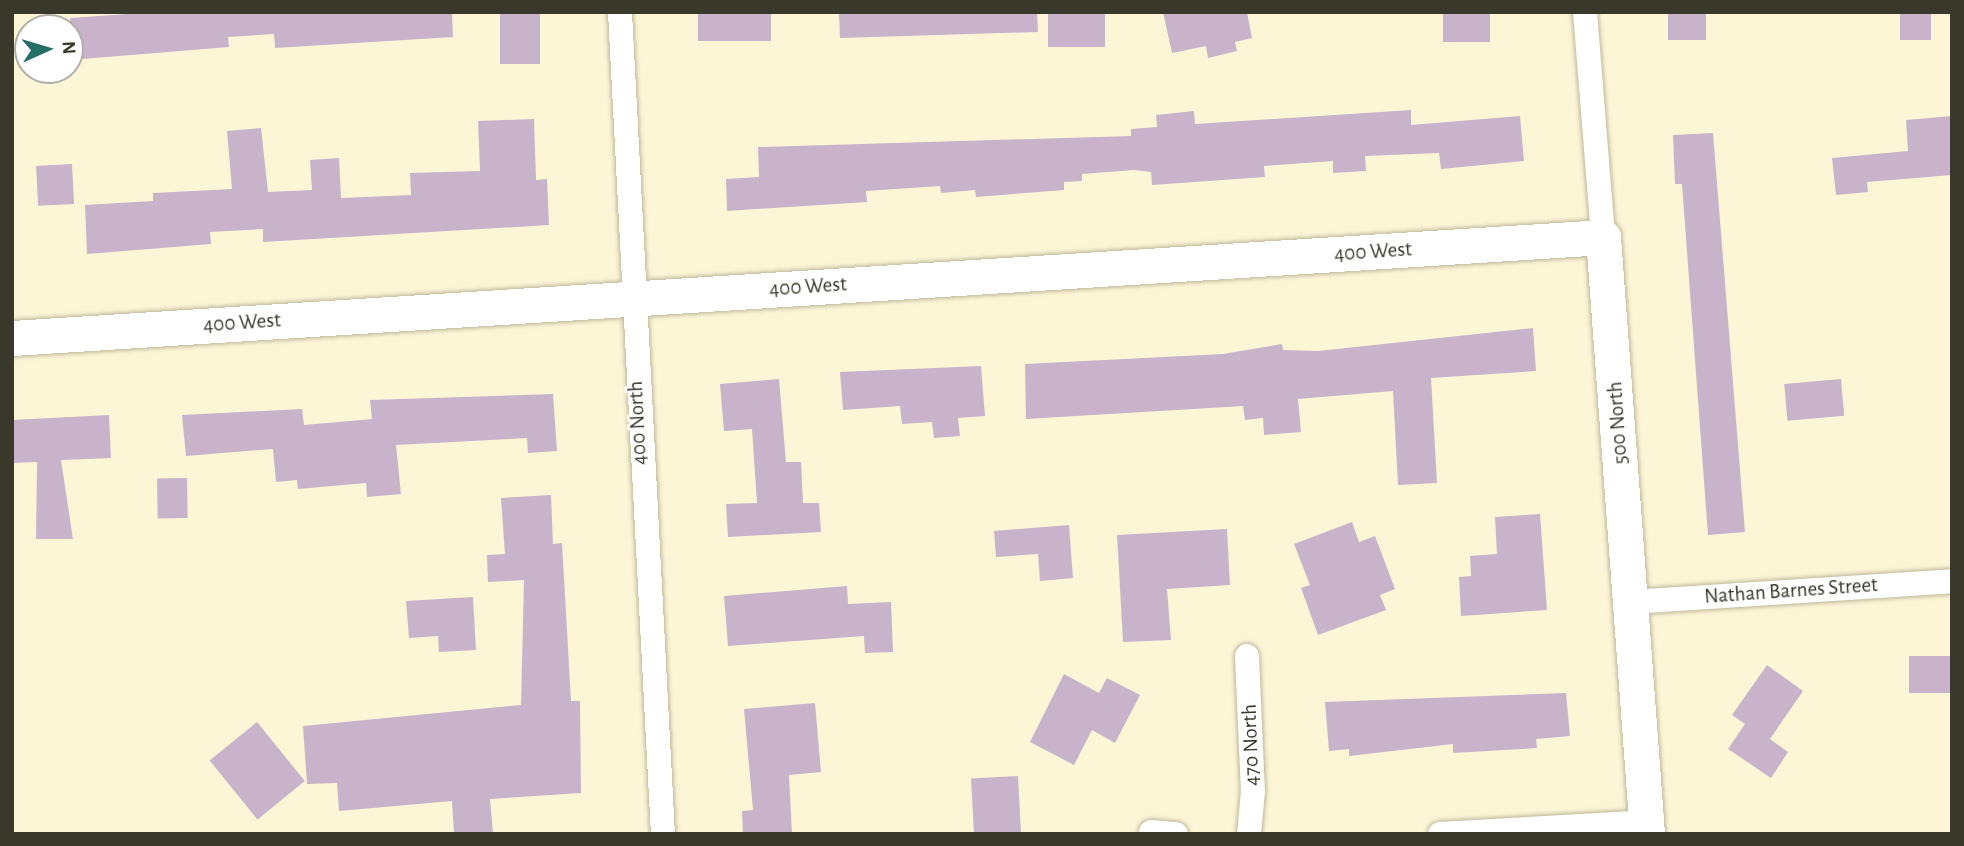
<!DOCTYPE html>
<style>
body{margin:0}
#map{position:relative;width:1964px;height:846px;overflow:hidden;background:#fcf6d7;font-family:"Alegreya Sans",sans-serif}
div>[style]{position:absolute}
.building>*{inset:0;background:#c8b3cb;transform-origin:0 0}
.roads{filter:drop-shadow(0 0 2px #beb79a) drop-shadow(0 0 2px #beb79a)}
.street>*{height:24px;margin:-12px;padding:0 12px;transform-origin:12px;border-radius:12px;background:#fff}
.secondary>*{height:35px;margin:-17.5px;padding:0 17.5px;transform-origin:17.5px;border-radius:17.5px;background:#fff}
span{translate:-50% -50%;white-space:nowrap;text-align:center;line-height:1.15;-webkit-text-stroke:5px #fff;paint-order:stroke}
.street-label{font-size:21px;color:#3a372b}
.frame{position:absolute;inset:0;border:14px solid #3a372b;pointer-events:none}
.north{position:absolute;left:14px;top:14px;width:70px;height:70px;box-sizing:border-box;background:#fff;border:2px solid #b0afaa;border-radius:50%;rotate:86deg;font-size:19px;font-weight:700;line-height:28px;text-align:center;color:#3a372b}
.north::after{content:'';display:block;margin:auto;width:24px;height:32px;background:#246e68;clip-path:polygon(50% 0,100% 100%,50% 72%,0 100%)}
</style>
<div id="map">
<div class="building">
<div style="clip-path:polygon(156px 12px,452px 12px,453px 37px,275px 48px,274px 34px,228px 37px,229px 47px,70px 60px,70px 18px)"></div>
<div style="left:500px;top:12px;width:40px;height:52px"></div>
<div style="left:698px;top:12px;width:73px;height:29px"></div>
<div style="clip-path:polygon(839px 12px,1037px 12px,1038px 32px,840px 38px)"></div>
<div style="left:1048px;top:12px;width:57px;height:35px"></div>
<div style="clip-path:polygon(1163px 12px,1247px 12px,1252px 38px,1235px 42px,1237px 51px,1208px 58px,1206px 46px,1172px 53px)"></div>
<div style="left:1443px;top:12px;width:47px;height:30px"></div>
<div style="left:1668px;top:12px;width:38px;height:28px"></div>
<div style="left:1900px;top:12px;width:31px;height:28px"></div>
<div style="clip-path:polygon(1411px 110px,1411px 125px,1520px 116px,1524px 161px,1441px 169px,1439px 153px,1365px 156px,1366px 171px,1333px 173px,1333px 161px,1264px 166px,1265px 177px,1152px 185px,1151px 172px,1134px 170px,1082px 174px,1082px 181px,1064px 182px,1064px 190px,976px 197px,975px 190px,941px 193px,940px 186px,866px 191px,867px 202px,727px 211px,726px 179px,759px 177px,758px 147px,1131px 136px,1131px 129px,1157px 127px,1156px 115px,1194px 111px,1195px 124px)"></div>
<div style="clip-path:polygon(1952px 116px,1952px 175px,1867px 182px,1868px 192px,1836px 195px,1832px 158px,1908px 151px,1906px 120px)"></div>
<div style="clip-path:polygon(534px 119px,536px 180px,547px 179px,549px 225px,263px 242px,263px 229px,210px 232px,211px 244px,87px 254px,85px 205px,153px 201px,153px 193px,232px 189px,227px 131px,261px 128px,268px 192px,312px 190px,310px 160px,339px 158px,341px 198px,411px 195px,410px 173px,480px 171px,478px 121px)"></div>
<div style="clip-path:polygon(1713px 133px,1745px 532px,1708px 535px,1682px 184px,1675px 184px,1673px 135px)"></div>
<div style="left:72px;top:164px;width:40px;height:36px;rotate:87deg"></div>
<div style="clip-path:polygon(1533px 328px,1536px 371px,1431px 378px,1437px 483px,1398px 485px,1393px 391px,1298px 399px,1301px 432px,1264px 435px,1263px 418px,1245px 420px,1243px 406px,1026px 419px,1025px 364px,1223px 354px,1282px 344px,1283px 350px,1318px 351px)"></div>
<div style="clip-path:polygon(981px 366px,985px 416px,958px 418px,960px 436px,934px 438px,932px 422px,902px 424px,900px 406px,843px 410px,840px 372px)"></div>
<div style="clip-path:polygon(779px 379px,786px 462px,801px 462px,803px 503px,819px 503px,821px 532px,728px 537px,726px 504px,757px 503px,752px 429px,724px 431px,720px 384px)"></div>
<div style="left:1841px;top:379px;width:37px;height:57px;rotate:85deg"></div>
<div style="clip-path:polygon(553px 394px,557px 451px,528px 453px,527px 438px,396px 445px,401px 494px,367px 497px,366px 483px,298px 489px,297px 480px,276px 482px,273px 449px,186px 456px,182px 415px,302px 409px,304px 425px,372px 419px,370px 400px)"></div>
<div style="clip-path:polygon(109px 415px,111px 458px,61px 460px,73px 539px,36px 539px,37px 462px,12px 463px,12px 420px)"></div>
<div style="left:187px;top:478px;width:40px;height:30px;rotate:89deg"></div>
<div style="clip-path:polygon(551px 495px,553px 544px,562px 543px,571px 701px,580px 701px,581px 793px,490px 799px,493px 834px,454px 834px,452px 801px,339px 811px,337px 783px,307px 784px,303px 726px,521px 705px,524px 580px,488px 582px,487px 555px,505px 554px,501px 498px)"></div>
<div style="clip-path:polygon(1540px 514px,1547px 610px,1461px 616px,1459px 577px,1471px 576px,1470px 556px,1497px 554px,1495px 517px)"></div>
<div style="clip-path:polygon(1352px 522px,1359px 542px,1375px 536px,1395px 589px,1380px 595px,1386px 610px,1318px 635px,1301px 588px,1310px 585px,1294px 544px)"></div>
<div style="clip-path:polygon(1069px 525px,1073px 578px,1040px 581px,1038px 554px,996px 557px,994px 531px)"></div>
<div style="clip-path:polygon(1227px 529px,1230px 585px,1167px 589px,1171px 640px,1123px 642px,1117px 535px)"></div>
<div style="clip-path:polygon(847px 586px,848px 604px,891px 602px,893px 652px,865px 653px,864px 636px,728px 646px,724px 596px)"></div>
<div style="clip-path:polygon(473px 597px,476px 650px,439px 652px,438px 636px,409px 638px,406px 601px)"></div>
<div style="left:1952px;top:656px;width:37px;height:43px;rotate:90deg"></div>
<div style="clip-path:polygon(1767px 665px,1803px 691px,1770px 739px,1788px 752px,1771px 778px,1728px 749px,1745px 724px,1732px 715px)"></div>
<div style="clip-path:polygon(1064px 674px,1099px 693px,1107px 678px,1140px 695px,1115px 743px,1092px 730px,1074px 765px,1030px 742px)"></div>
<div style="clip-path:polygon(1566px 693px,1570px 736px,1536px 739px,1537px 748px,1453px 753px,1453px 744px,1349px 756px,1349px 749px,1329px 751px,1325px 702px)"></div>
<div style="clip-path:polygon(815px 703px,821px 772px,789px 775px,792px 834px,743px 834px,742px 811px,753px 810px,744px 709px)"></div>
<div style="left:257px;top:722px;width:76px;height:61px;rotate:51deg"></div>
<div style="left:1018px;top:776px;width:58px;height:47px;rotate:87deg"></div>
</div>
<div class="roads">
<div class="street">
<div style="left:620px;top:12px;width:823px;rotate:87.01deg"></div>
<div style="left:1585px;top:12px;width:226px;rotate:85.4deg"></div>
<div style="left:1631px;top:602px;width:322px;rotate:-3.7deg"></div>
<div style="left:1247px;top:656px;width:135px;rotate:87.5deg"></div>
<div style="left:1253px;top:791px;width:43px;rotate:95.3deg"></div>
<div style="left:1151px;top:832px;width:25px;rotate:5deg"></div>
<div style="left:1440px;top:834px;width:206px;rotate:-3.3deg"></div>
</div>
<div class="secondary">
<div style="left:12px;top:338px;width:1594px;rotate:-3.63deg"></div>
<div style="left:1603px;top:237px;width:599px;rotate:85.78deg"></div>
</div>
</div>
<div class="street-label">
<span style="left:1373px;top:252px;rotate:-4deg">400 West</span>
<span style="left:808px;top:287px;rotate:-4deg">400 West</span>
<span style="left:242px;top:323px;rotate:-4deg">400 West</span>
<span style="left:638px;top:423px;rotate:-93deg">400 North</span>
<span style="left:1618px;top:423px;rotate:-94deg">500 North</span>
<span style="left:1791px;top:591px;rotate:-4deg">Nathan Barnes Street</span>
<span style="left:1251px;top:745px;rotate:-92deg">470 North</span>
</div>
<div class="frame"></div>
<div class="north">N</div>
</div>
